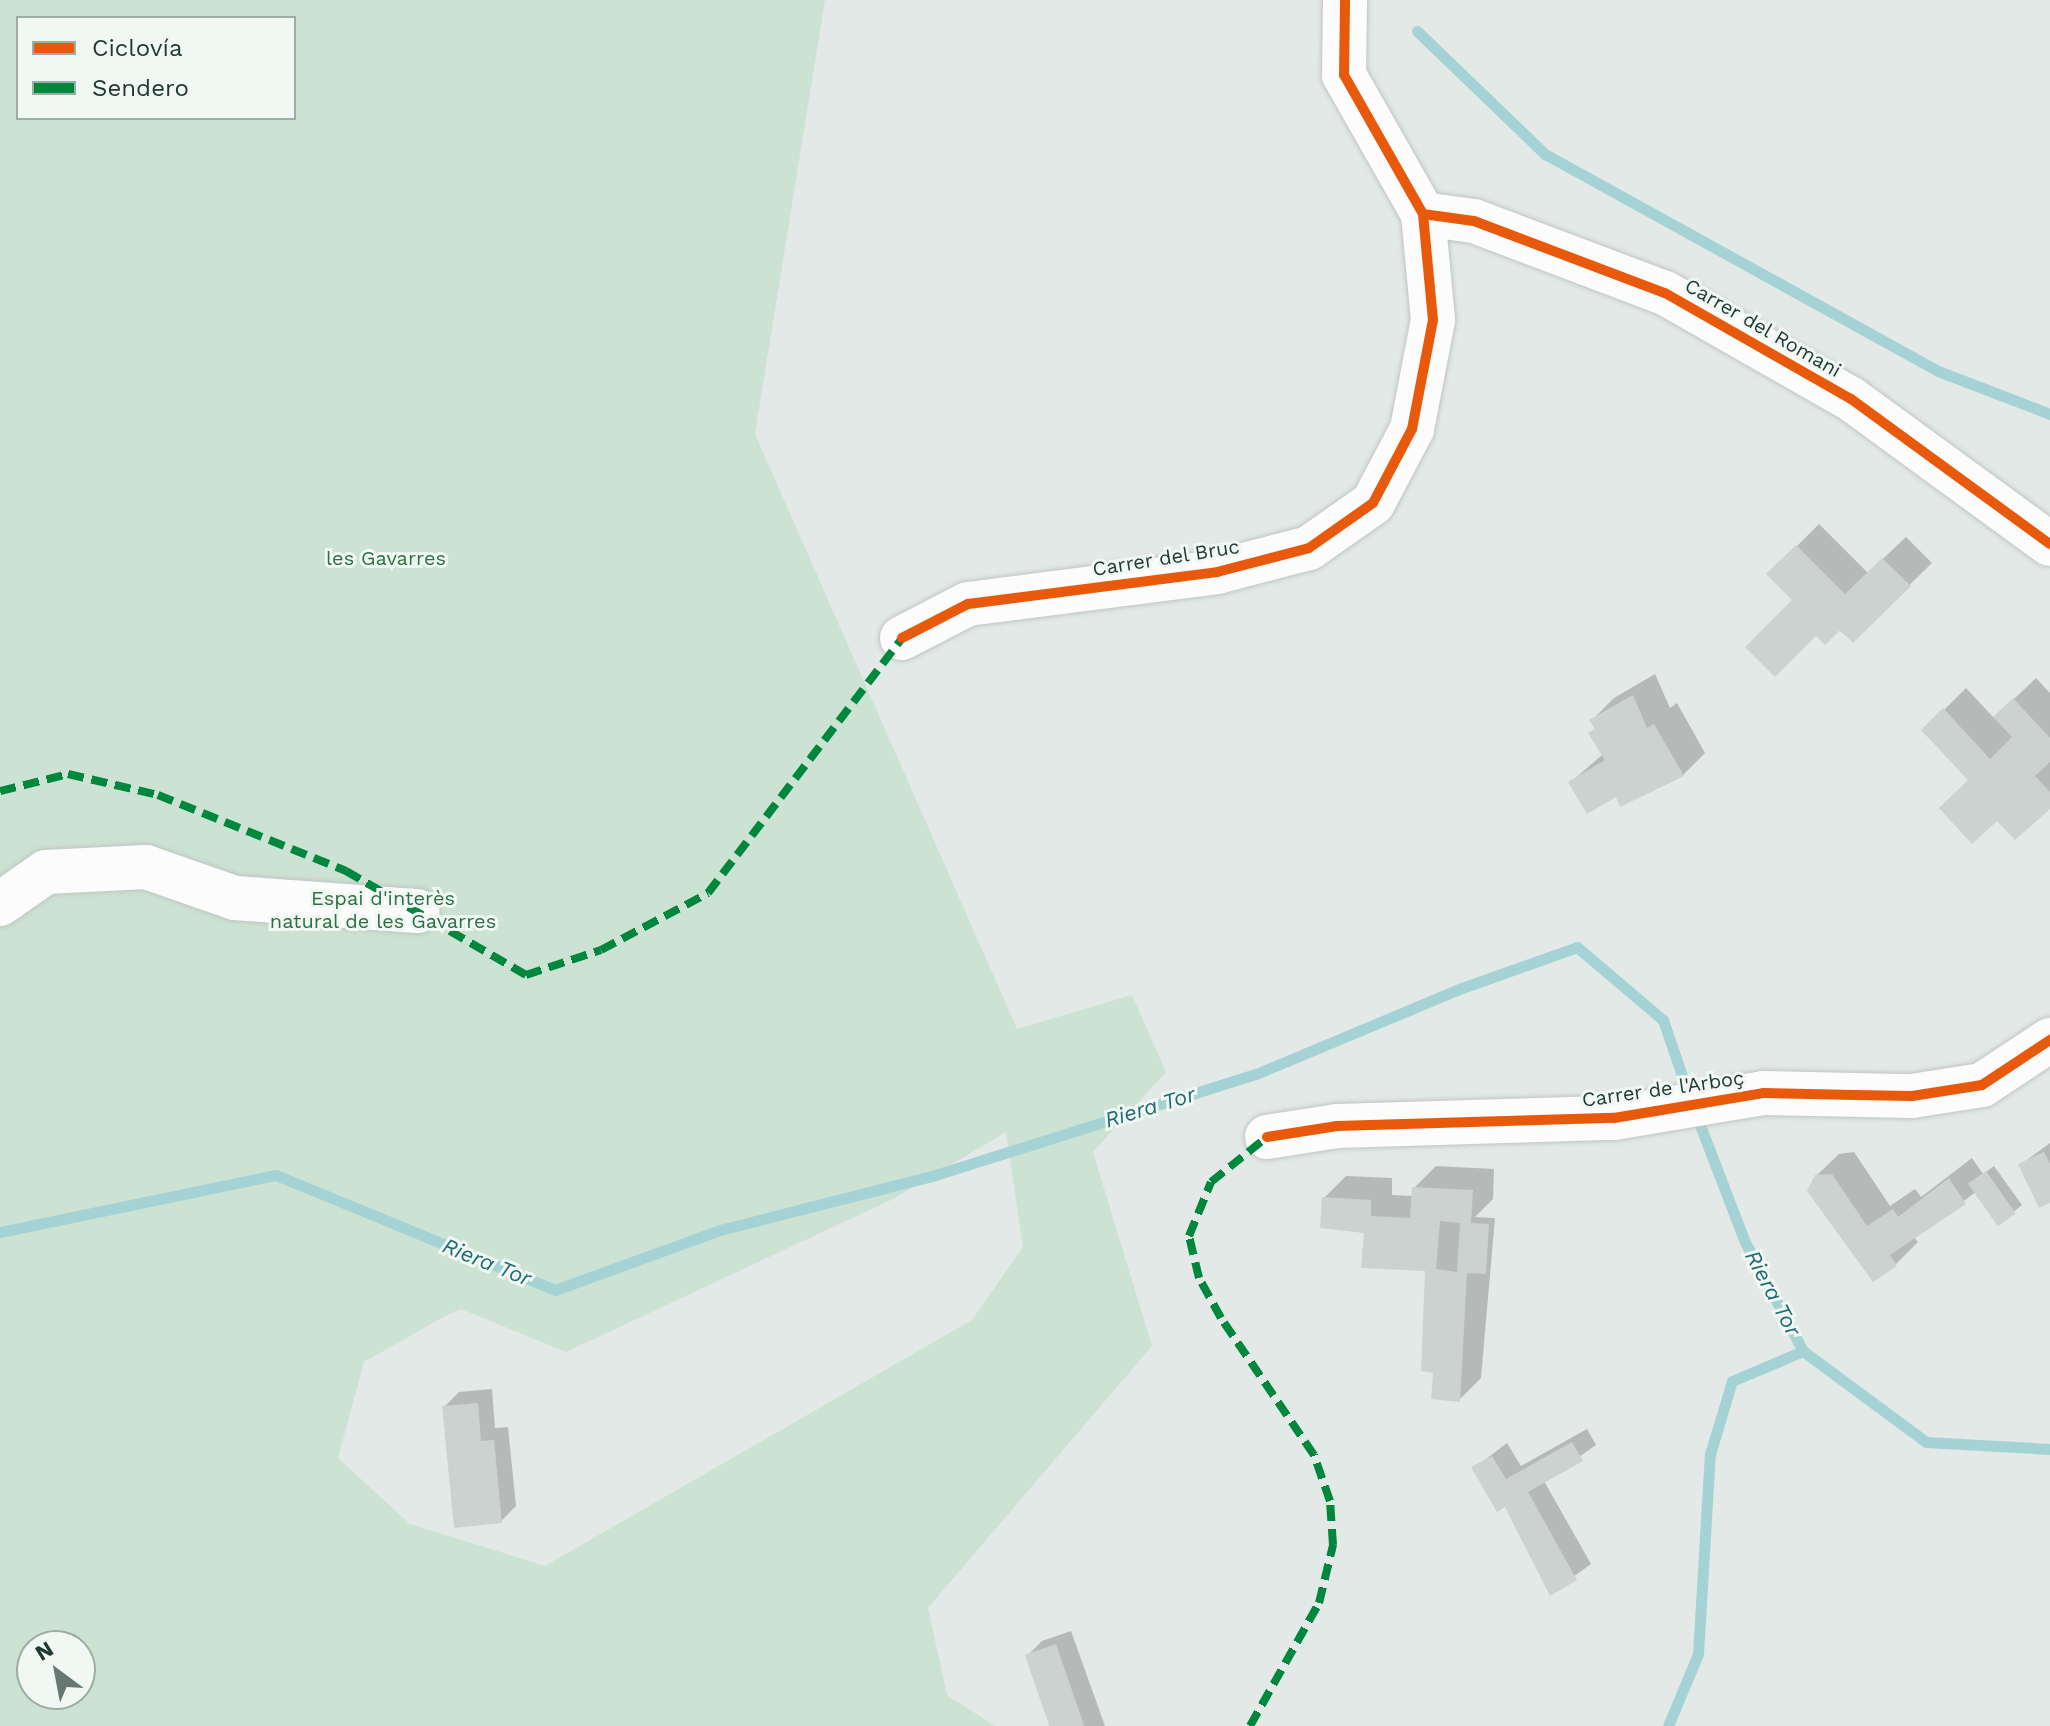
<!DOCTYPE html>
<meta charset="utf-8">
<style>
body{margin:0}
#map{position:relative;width:2050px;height:1726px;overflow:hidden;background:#e3e9e6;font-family:"Work Sans",sans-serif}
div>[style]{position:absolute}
.green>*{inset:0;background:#cce2d2}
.shadow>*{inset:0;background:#0003}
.stream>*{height:11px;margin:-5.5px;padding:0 5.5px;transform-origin:5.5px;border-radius:5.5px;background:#a5d3d5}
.building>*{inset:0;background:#ccd2cf;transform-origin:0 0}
.roads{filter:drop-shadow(0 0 2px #c0c6c3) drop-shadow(0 0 2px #c0c6c3)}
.minor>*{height:44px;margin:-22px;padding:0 22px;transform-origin:22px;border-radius:22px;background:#fbfcfb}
.quiet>*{height:8px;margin-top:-4px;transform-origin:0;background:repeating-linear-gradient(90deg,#00873e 0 16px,transparent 0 24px)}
.cycleway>*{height:10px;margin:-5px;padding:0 5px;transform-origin:5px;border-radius:5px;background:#e8590c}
span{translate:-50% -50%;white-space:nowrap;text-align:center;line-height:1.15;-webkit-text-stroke:6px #f1f8f4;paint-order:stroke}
.street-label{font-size:20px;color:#223b32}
.park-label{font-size:20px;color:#2d7043}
.water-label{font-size:22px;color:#1e6c75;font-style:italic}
.legend{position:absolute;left:16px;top:16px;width:280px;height:104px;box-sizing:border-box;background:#f1f8f4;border:2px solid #9eaca6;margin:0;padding:10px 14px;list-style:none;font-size:24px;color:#223b32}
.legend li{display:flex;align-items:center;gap:16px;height:40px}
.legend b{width:40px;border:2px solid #9eaca6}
.north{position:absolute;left:16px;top:1630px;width:80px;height:80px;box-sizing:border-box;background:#f1f8f4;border:2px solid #9eaca6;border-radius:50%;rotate:328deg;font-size:22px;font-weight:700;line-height:32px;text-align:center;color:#223b32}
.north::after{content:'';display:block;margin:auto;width:28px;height:36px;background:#667871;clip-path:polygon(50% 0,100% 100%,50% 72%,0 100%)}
</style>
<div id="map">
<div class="green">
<div style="clip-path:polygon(evenodd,0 0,825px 0,755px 434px,1017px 1029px,1132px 995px,1166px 1072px,1093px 1152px,1152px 1346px,928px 1608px,947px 1695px,995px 1726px,0 1726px,0 0,18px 18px,294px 18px,294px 118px,18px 118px,18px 18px,0 0,1006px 1132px,1023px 1247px,972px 1320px,545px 1566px,410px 1524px,338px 1458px,364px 1362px,449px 1314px,461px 1309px,566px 1352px,893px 1199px,1006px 1132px,0 0,32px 1646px,80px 1646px,80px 1694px,32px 1694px,32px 1646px)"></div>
</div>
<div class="shadow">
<div style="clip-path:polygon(1819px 524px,1868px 573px,1906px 537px,1932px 563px,1853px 640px,1795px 600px,1769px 574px)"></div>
<div style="clip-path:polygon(1655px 674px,1670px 708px,1677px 703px,1705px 753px,1683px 775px,1616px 794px,1571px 782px,1603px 754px,1591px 733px,1596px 728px,1592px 720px,1614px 698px)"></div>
<div style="clip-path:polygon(2036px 678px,2050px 693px,2050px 806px,1970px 780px,1924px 730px,1966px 688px,1994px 718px)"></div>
<div style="clip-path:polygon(2050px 1143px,2050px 1201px,2020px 1165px)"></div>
<div style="clip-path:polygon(1854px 1152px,1890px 1206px,1915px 1189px,1921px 1197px,1972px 1158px,1983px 1174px,1994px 1166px,2022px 1205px,1998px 1224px,1976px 1192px,1914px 1237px,1918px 1242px,1896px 1264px,1816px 1176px,1839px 1154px)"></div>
<div style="clip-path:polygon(1436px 1166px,1494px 1169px,1493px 1199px,1475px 1217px,1495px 1218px,1481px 1378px,1459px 1400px,1435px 1371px,1428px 1269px,1324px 1198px,1346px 1176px,1392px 1178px,1392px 1195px,1414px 1196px,1414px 1188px)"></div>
<div style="clip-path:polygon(492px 1389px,495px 1428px,508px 1427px,516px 1506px,501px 1521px,444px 1407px,459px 1392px)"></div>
<div style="clip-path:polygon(1587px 1429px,1596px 1445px,1544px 1481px,1591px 1564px,1551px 1593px,1506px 1505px,1474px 1468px,1507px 1443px,1521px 1466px)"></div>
<div style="clip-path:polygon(1071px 1631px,1105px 1726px,1053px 1726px,1028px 1655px,1042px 1641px)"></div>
</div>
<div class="stream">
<div style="left:1417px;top:31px;width:178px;rotate:43.9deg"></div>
<div style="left:1545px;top:154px;width:449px;rotate:28.9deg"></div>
<div style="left:1938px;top:371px;width:120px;rotate:21deg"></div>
<div style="left:1695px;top:1112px;width:139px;rotate:69deg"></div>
<div style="left:1745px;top:1242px;width:123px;rotate:62deg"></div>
<div style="left:1803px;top:1351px;width:153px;rotate:36.5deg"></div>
<div style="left:1926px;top:1442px;width:124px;rotate:3.2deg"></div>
<div style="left:0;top:1232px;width:282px;rotate:-11.7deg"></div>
<div style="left:276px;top:1175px;width:302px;rotate:22.4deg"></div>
<div style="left:555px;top:1290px;width:176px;rotate:-20deg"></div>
<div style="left:720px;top:1230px;width:219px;rotate:-14.3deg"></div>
<div style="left:932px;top:1176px;width:340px;rotate:-17.5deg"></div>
<div style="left:1256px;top:1074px;width:223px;rotate:-22.7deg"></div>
<div style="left:1462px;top:988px;width:122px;rotate:-19.6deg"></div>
<div style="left:1577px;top:947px;width:113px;rotate:40.3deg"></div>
<div style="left:1663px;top:1020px;width:80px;rotate:71.1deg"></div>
<div style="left:1668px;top:1726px;width:78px;rotate:-67.4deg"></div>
<div style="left:1698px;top:1654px;width:200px;rotate:-86.6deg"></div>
<div style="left:1710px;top:1454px;width:76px;rotate:-73.2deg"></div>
<div style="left:1732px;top:1381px;width:77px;rotate:-22.9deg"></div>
</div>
<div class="building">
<div style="clip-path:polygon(1796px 545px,1845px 594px,1882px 558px,1911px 586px,1853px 643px,1840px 630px,1825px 645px,1816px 636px,1775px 677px,1745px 647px,1792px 600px,1766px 574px)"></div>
<div style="clip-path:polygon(1633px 695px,1647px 728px,1654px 724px,1684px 776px,1620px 807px,1616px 797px,1587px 814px,1568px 782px,1605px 760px,1588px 733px,1595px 729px,1589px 720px)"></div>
<div style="clip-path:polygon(2013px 698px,2050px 738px,2050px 762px,2035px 776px,2050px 792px,2050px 809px,2015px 840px,1997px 821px,1972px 844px,1939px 808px,1968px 780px,1921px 730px,1943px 708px,1990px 759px,2012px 737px,1993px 717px)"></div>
<div style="clip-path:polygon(2044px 1152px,2050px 1164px,2050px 1203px,2039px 1208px,2018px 1164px)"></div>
<div style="left:1986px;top:1171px;width:52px;height:22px;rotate:55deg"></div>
<div style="clip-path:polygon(1832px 1174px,1867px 1226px,1893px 1209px,1898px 1217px,1949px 1178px,1966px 1204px,1890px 1255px,1897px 1266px,1873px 1282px,1807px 1191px,1815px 1175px)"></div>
<div style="clip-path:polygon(evenodd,1412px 1187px,1473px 1190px,1471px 1223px,1489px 1224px,1486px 1274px,1467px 1273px,1460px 1402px,1431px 1399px,1433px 1373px,1421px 1371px,1425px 1271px,1361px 1268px,1364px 1233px,1320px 1228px,1322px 1197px,1371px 1200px,1371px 1216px,1410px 1218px,1412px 1187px,1440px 1221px,1460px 1223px,1457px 1272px,1436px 1269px,1440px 1221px)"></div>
<div style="clip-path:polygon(478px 1403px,481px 1441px,494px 1440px,502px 1523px,454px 1528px,442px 1406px)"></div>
<div style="clip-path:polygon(1572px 1442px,1583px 1461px,1528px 1492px,1577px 1580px,1550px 1596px,1505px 1507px,1497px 1512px,1471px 1467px,1492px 1456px,1506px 1479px)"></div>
<div style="left:1056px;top:1644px;width:87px;height:33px;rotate:71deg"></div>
</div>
<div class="roads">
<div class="minor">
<div style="left:1423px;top:214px;width:51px;rotate:7.8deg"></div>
<div style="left:1474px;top:221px;width:204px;rotate:20.7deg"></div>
<div style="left:1665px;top:293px;width:214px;rotate:29.7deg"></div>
<div style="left:1851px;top:399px;width:246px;rotate:36.1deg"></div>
<div style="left:902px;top:638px;width:74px;rotate:-27.3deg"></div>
<div style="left:968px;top:604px;width:251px;rotate:-7.3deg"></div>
<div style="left:1217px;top:572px;width:95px;rotate:-14.6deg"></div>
<div style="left:1309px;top:548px;width:78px;rotate:-35.1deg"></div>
<div style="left:1373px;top:503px;width:84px;rotate:-62.2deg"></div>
<div style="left:1412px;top:429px;width:111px;rotate:-79.1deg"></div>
<div style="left:1433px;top:320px;width:106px;rotate:-95.4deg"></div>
<div style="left:1423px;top:214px;width:160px;rotate:-119.6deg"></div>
<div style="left:1344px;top:75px;width:75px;rotate:-89.2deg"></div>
<div style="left:0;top:904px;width:56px;rotate:-34.8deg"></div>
<div style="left:46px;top:872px;width:100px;rotate:-2.9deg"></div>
<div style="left:146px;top:867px;width:94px;rotate:19.2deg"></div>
<div style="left:235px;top:898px;width:183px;rotate:4.1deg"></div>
<div style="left:1267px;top:1137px;width:71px;rotate:-8.9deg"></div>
<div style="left:1337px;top:1126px;width:277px;rotate:-1.7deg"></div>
<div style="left:1614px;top:1118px;width:151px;rotate:-9.5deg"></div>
<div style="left:1763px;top:1093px;width:149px;rotate:1.2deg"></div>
<div style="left:1912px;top:1096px;width:71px;rotate:-8.9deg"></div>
<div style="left:1982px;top:1085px;width:82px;rotate:-33.5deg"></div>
</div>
</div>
<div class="quiet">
<div style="left:0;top:791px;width:70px;rotate:-14deg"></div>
<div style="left:68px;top:774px;width:92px;rotate:13.1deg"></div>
<div style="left:158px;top:795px;width:203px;rotate:22deg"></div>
<div style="left:346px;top:871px;width:208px;rotate:30deg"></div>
<div style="left:526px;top:975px;width:79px;rotate:-18.4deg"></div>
<div style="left:601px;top:950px;width:121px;rotate:-28deg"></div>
<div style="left:708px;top:893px;width:320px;rotate:-52.7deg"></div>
<div style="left:1250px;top:1726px;width:141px;rotate:-60.7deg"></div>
<div style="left:1319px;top:1603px;width:60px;rotate:-76.4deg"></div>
<div style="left:1333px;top:1545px;width:44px;rotate:-93.9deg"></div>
<div style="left:1330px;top:1501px;width:49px;rotate:-109.2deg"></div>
<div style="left:1314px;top:1455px;width:166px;rotate:-124.2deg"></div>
<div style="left:1221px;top:1318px;width:46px;rotate:-118.8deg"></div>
<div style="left:1199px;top:1278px;width:43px;rotate:-103.4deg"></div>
<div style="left:1189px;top:1236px;width:58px;rotate:-67.8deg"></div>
<div style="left:1211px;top:1182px;width:72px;rotate:-38.8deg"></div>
</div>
<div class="cycleway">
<div style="left:1423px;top:214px;width:51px;rotate:7.8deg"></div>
<div style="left:1474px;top:221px;width:204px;rotate:20.7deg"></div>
<div style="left:1665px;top:293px;width:214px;rotate:29.7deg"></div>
<div style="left:1851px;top:399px;width:246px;rotate:36.1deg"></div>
<div style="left:902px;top:638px;width:74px;rotate:-27.3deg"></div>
<div style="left:968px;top:604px;width:251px;rotate:-7.3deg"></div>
<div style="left:1217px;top:572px;width:95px;rotate:-14.6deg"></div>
<div style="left:1309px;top:548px;width:78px;rotate:-35.1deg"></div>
<div style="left:1373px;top:503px;width:84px;rotate:-62.2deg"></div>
<div style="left:1412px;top:429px;width:111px;rotate:-79.1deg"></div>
<div style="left:1433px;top:320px;width:106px;rotate:-95.4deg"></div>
<div style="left:1423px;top:214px;width:160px;rotate:-119.6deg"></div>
<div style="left:1344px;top:75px;width:75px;rotate:-89.2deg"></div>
<div style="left:1267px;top:1137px;width:71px;rotate:-8.9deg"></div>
<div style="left:1337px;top:1126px;width:277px;rotate:-1.7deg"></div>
<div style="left:1614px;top:1118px;width:151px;rotate:-9.5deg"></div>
<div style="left:1763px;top:1093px;width:149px;rotate:1.2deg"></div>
<div style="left:1912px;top:1096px;width:71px;rotate:-8.9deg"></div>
<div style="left:1982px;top:1085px;width:82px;rotate:-33.5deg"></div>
</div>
<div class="street-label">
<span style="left:1763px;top:328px;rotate:30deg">Carrer del Romani</span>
<span style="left:1166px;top:558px;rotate:-9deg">Carrer del Bruc</span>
<span style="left:1663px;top:1089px;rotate:-8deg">Carrer de l'Arboç</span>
</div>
<div class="park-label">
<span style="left:386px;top:558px">les Gavarres</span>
<span style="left:383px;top:910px">Espai d'interès<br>natural de les Gavarres</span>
</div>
<div class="water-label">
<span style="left:1150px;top:1107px;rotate:-17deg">Riera Tor</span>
<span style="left:487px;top:1262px;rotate:22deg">Riera Tor</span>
<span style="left:1773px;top:1293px;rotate:62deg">Riera Tor</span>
</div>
<ul class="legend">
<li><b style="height:10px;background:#e8590c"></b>Ciclovía</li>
<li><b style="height:10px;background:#00873e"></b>Sendero</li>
</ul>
<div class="north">N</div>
</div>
